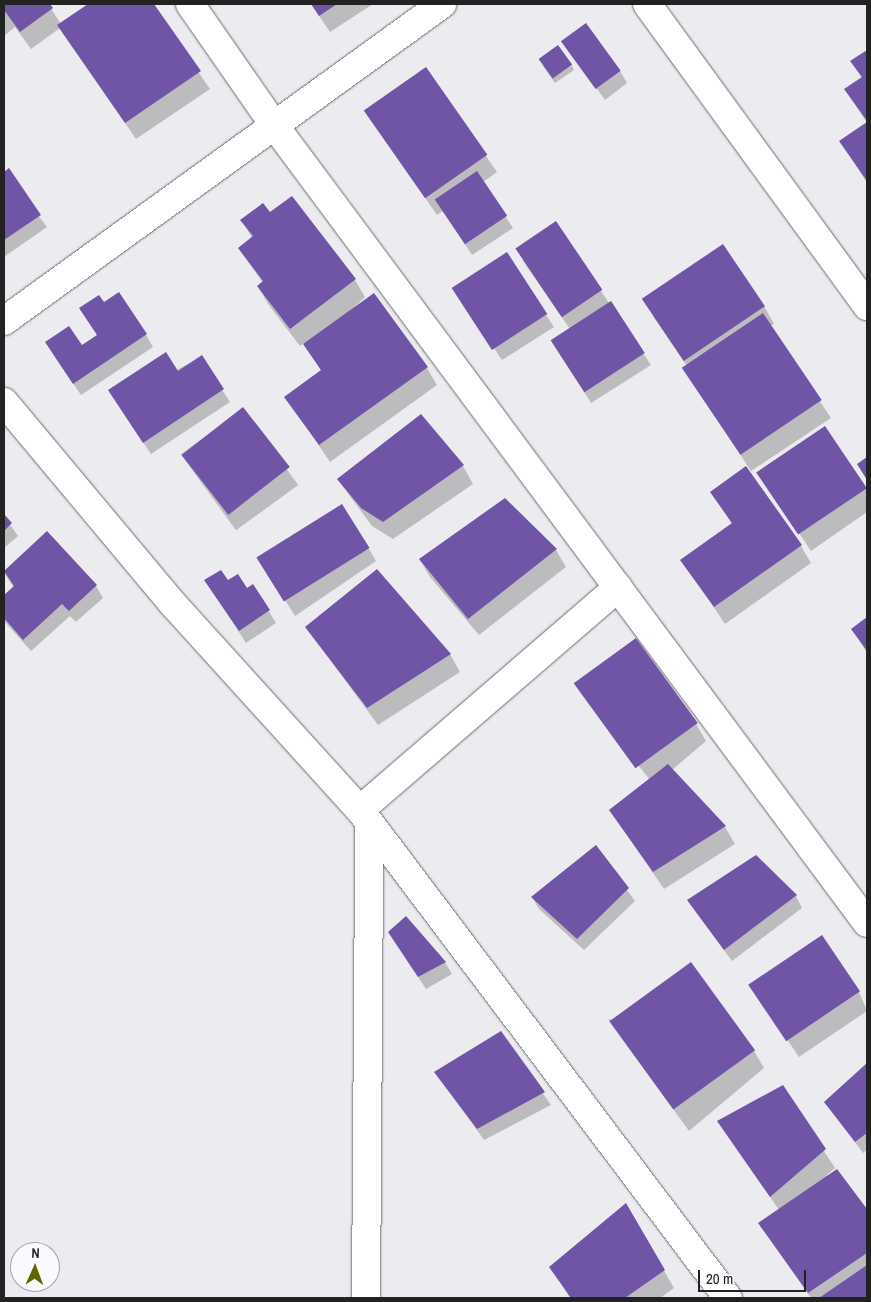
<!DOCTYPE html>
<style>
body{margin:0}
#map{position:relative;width:871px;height:1302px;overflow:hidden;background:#ecebef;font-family:"Archivo Narrow",sans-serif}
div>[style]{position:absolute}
.shadow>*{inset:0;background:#0003;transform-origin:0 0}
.building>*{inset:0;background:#7055a7;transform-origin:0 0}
.roads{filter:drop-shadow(0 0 1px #6d6c6f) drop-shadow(0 0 1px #6d6c6f)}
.minor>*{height:28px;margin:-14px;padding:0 14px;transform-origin:14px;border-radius:14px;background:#fff}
span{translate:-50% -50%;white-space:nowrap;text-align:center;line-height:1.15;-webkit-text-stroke:5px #faf9fd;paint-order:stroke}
.frame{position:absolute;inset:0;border:5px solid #222223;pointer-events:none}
.north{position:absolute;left:10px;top:1242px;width:50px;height:50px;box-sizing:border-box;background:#faf9fd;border:1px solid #a4a3a6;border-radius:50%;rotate:2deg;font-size:14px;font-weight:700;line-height:20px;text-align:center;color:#222223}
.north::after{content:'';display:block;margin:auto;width:18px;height:22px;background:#606500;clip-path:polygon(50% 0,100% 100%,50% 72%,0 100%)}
.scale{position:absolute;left:698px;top:1270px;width:108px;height:22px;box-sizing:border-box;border:2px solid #222223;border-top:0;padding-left:6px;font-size:15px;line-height:18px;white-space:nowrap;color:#222223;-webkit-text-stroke:4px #faf9fd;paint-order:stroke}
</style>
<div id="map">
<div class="shadow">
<div style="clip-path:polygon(4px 4px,48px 4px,61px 24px,90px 4px,152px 4px,210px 89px,136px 139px,60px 28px,31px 49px,15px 27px,4px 36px)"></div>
<div style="clip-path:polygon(311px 4px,373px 4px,330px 32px)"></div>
<div style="clip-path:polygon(563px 42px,620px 71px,627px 83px,605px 100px)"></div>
<div style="clip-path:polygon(867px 51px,867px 183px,841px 142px,867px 123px,846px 90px,862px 79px,852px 62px)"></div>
<div style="clip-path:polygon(571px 64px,574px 70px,555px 83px,543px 66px)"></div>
<div style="clip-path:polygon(426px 69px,497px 172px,483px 182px,513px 228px,472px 255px,443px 211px,437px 215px,366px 112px)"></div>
<div style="clip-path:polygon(4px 170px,47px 227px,4px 257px)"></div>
<div style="clip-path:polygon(270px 214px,355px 280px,365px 297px,350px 311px,427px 368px,437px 385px,330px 462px,286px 397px,322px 372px,304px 343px,300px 346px,268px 304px,258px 287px,263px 283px,239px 249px,252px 238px,242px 221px)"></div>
<div style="clip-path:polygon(555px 223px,651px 365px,591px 403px,559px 353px,570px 329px,523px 261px)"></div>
<div style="clip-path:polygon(506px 254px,554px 327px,502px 360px,461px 300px)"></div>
<div style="clip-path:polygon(103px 304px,146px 335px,153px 347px,81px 395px,53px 354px,81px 346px,98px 335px)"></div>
<div style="clip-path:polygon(764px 306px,774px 324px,770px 326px,831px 418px,751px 471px,694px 385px,687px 366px,653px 316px)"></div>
<div style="clip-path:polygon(201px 357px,230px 402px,151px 454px,116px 402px)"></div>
<div style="left:243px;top:409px;width:94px;height:77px;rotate:54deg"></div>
<div style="clip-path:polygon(421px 415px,463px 466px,473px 484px,393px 539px,372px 526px,338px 480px)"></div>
<div style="clip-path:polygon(825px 428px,867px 490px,867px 512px,811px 551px,759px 473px)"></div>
<div style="clip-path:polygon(711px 492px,801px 546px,811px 563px,725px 624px,682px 560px,732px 524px)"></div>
<div style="clip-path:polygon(505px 499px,556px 550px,566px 567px,479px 635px,430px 577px,420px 560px)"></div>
<div style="clip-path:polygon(4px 516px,18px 536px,4px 548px)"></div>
<div style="clip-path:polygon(47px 533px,96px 586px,103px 598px,76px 622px,70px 616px,31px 651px,4px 621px,4px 597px,14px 588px,4px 573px)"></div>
<div style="clip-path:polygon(369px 549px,376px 561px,295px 616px,266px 570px)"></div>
<div style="clip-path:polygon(206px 581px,227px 582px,247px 590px,253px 586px,276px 623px,246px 643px)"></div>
<div style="clip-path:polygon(867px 619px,867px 653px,853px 629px)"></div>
<div style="clip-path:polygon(306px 627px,450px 654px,460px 672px,378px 725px)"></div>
<div style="clip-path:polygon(576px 683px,696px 724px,706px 741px,672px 770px,725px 827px,735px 844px,664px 889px,610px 810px,650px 780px,586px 700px)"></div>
<div style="clip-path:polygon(596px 847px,635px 901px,584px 950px,539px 909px,532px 897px)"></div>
<div style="clip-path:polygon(796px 896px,802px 908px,732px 961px,696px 912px)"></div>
<div style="clip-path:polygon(389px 933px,445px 962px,452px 974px,426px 989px)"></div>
<div style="clip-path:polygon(822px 937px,859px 992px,867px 1011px,799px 1057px,752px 988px)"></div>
<div style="clip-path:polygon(608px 1019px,754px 1051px,764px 1068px,689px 1131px)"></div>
<div style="clip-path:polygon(501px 1033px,551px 1105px,484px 1140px,436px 1073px)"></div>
<div style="clip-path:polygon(867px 1065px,867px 1150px,863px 1153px,826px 1103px)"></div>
<div style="clip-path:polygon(782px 1087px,835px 1168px,824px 1177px,837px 1170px,867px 1212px,867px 1298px,811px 1298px,760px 1224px,779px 1210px,718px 1121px)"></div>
<div style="clip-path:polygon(626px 1205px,674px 1288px,660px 1298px,570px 1298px,551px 1267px)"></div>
</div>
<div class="building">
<div style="clip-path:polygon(4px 4px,50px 4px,53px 8px,20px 32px,4px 10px)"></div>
<div style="clip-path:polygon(88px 4px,154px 4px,201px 71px,125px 123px,57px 25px)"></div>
<div style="clip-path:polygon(311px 4px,337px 4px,319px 16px)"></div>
<div style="left:586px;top:23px;width:59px;height:31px;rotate:54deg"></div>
<div style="left:558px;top:45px;width:24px;height:24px;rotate:54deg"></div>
<div style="clip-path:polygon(867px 50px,867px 121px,844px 89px,862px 77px,850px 61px)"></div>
<div style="left:426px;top:67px;width:107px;height:76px;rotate:55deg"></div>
<div style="clip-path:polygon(867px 122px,867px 181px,839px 141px)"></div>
<div style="clip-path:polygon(9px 168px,41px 215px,4px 240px,4px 172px)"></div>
<div style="left:477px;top:171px;width:54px;height:51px;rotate:56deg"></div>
<div style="clip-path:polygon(292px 196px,356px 279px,290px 329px,257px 286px,263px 281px,238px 248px,253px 236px,240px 220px,263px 203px,270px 212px)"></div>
<div style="left:556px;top:221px;width:83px;height:49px;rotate:56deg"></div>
<div style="left:723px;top:244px;width:75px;height:98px;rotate:56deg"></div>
<div style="left:507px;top:252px;width:74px;height:66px;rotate:57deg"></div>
<div style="clip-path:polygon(119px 292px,147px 334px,73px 384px,45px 342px,69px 326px,82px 345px,97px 335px,79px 308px,99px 295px,104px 302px)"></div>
<div style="clip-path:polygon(374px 293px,428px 367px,319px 445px,284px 397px,321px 370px,303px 344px)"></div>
<div style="left:611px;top:301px;width:62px;height:72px;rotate:57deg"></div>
<div style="left:763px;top:313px;width:105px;height:98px;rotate:56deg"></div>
<div style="clip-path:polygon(166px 352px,178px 371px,202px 355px,224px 389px,143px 443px,108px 390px)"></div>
<div style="left:243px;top:407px;width:76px;height:78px;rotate:52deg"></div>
<div style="clip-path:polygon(421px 414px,464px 465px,383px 522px,361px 508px,337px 479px)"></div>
<div style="left:825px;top:426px;width:75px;height:83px;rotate:56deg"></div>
<div style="clip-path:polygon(867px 457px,867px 480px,857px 464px)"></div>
<div style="clip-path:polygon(746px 466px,802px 545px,714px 607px,680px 560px,732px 523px,710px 492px)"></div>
<div style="clip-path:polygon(505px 498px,557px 549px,468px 619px,419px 559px)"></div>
<div style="left:342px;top:504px;width:52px;height:101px;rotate:58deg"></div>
<div style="clip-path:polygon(4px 514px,12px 523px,4px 531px)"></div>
<div style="clip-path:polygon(47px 531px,97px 585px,69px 611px,62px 604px,23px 640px,4px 618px,4px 595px,14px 586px,4px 571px)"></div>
<div style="clip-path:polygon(377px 569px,451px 654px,367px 708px,305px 627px)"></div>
<div style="clip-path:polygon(221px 570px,228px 580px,238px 574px,247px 588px,253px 584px,270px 610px,239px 631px,204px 580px)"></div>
<div style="clip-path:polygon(867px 617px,867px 651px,851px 629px)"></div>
<div style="left:636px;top:638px;width:105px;height:77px;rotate:54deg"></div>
<div style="clip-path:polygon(668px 764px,726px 826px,653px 872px,609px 810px)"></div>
<div style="clip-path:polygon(596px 845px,629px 888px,577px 939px,531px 897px)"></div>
<div style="clip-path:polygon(756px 855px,797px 895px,724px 950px,687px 900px)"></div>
<div style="clip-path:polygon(406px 916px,446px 962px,418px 977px,388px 932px)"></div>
<div style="left:822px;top:935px;width:68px;height:89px;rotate:56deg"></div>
<div style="left:691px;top:962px;width:109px;height:101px;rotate:54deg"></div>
<div style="clip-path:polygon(501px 1031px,545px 1092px,477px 1129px,434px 1072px)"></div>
<div style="clip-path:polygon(867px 1063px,867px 1133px,855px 1142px,824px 1102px)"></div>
<div style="clip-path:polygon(783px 1085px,826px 1149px,770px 1197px,717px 1121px)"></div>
<div style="clip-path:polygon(837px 1169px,867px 1209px,867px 1253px,808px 1293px,758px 1223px)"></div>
<div style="clip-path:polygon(626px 1203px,665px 1270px,625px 1298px,571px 1298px,549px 1267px)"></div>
<div style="clip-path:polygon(867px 1265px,867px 1298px,819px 1298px)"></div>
</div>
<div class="roads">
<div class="minor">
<div style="left:190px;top:4px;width:147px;rotate:55.2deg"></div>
<div style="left:274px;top:125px;width:994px;rotate:53.38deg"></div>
<div style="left:647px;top:4px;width:374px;rotate:53.9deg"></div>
<div style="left:4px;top:321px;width:541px;rotate:-35.89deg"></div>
<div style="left:4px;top:402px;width:263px;rotate:50.1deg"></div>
<div style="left:173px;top:604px;width:278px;rotate:47.8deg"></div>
<div style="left:360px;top:810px;width:611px;rotate:52.98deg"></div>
<div style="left:360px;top:810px;width:341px;rotate:-40.8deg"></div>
<div style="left:366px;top:1298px;width:474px;rotate:-89.6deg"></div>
</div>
</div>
<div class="frame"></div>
<div class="north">N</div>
<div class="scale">20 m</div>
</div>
